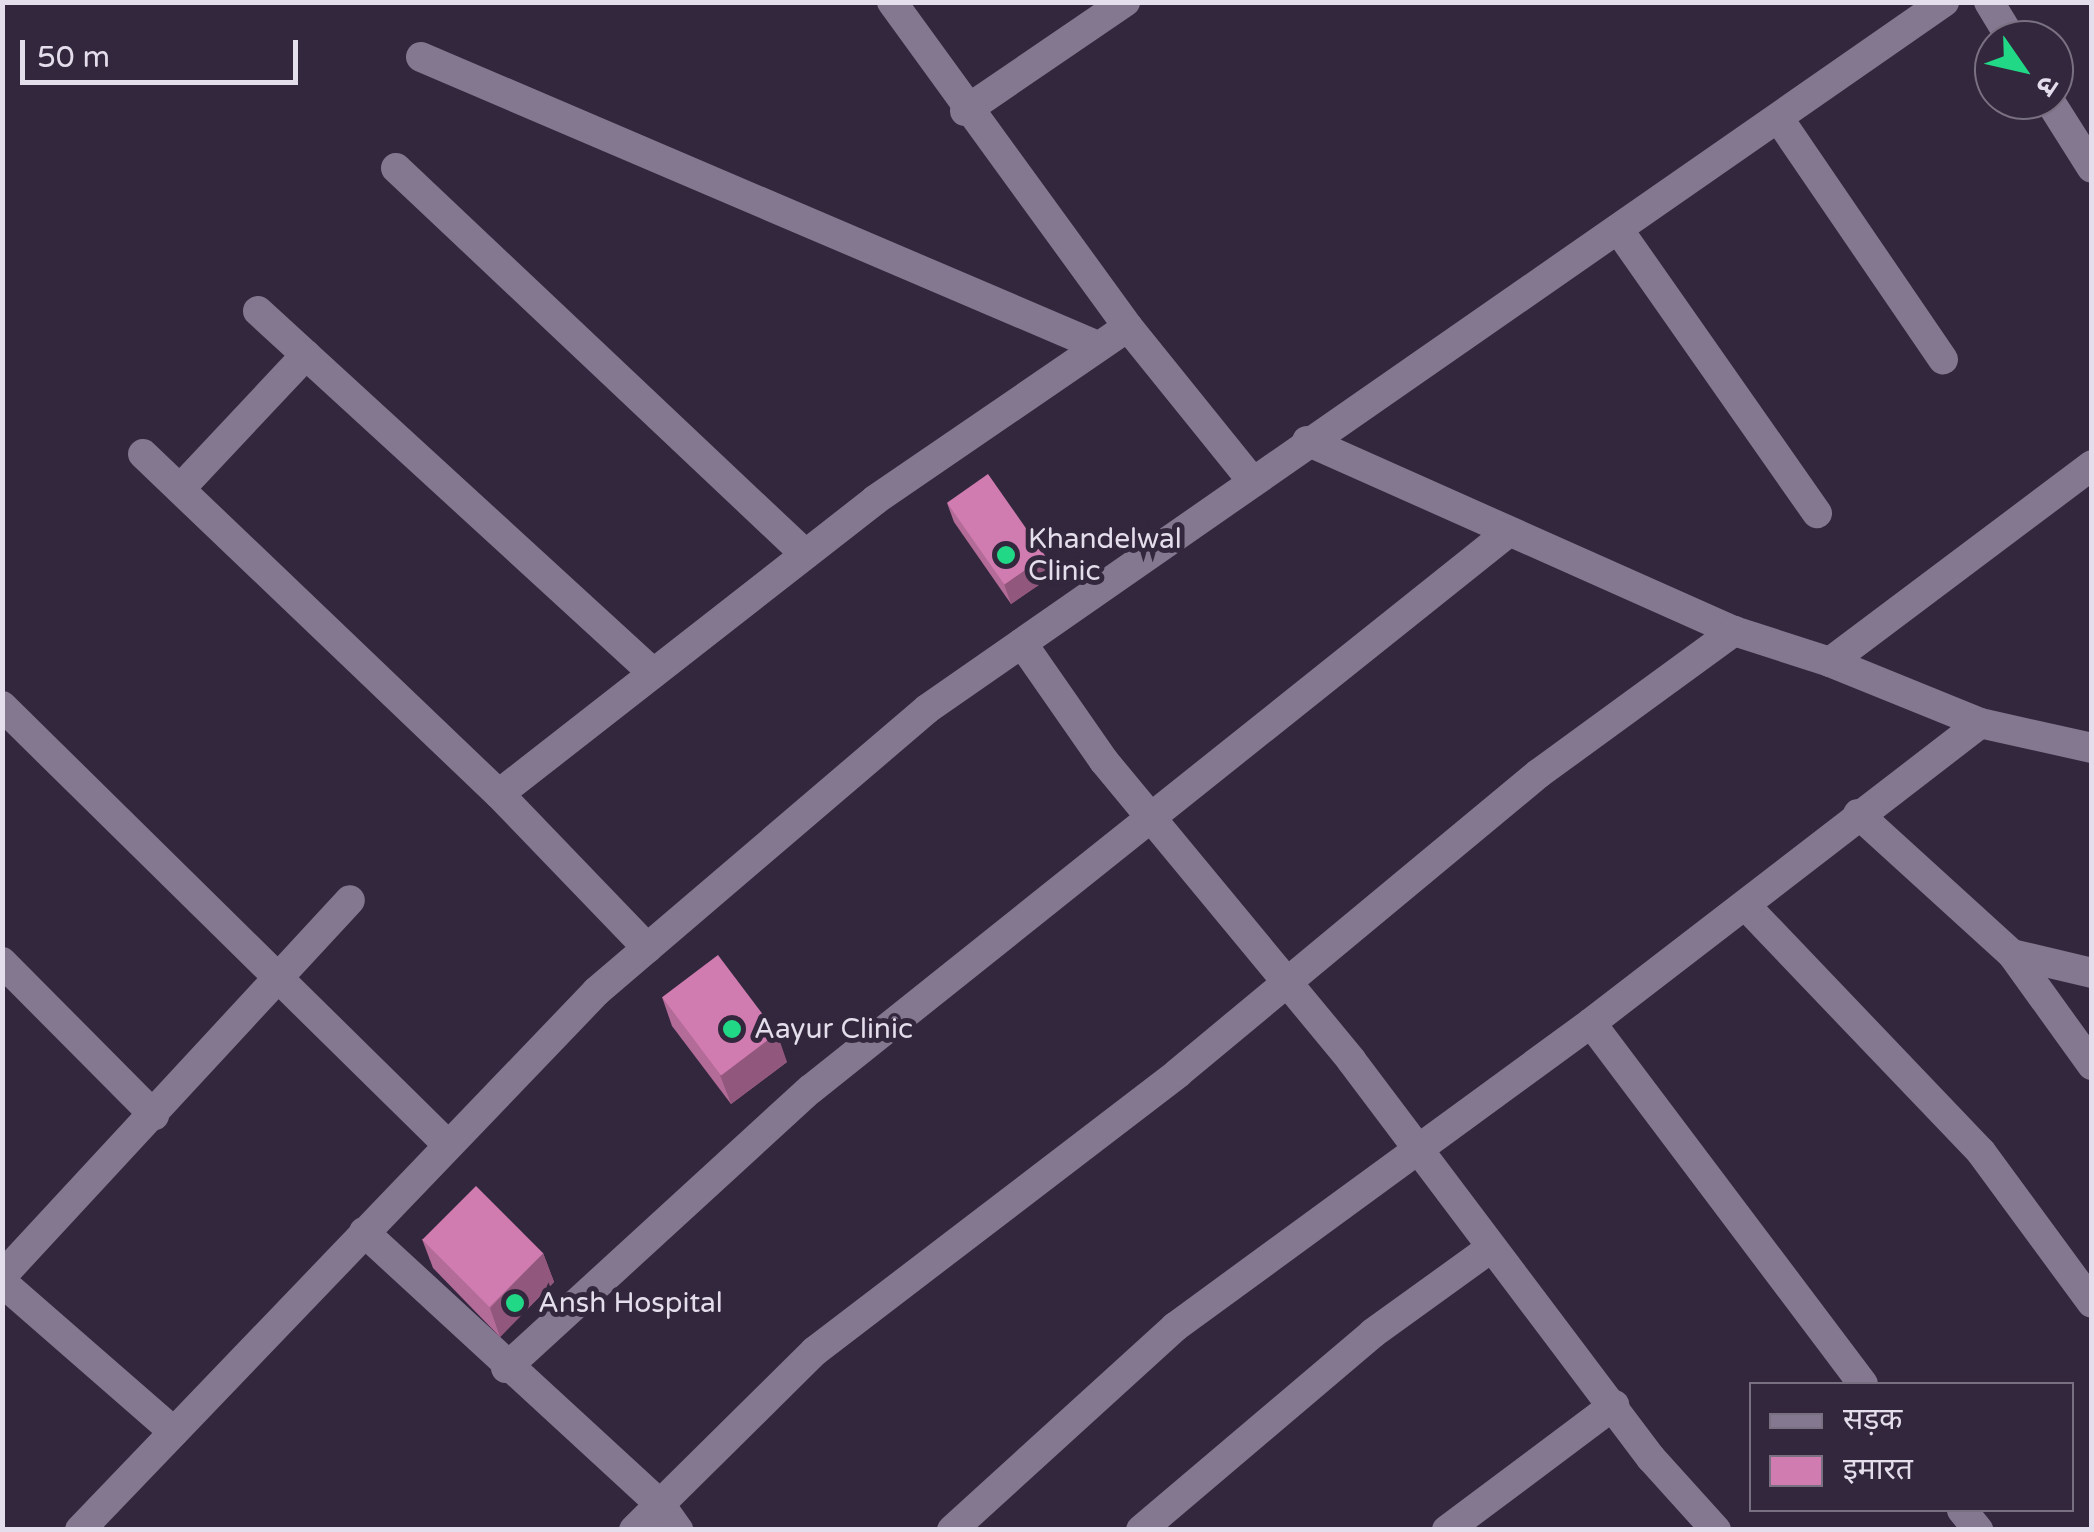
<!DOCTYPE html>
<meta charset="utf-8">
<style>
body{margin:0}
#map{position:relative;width:2094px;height:1532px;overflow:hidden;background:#32273c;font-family:"Varela Round","Noto Sans Devanagari",sans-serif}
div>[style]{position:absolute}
.street>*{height:30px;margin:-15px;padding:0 15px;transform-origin:15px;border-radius:15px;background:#847790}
.secondary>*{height:30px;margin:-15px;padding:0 15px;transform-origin:15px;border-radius:15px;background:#847790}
.wall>*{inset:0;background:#b36b98}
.shaded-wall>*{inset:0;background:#92577c}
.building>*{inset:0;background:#d07cb1;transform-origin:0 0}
.dots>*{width:28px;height:28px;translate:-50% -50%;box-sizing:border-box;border:5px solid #32273c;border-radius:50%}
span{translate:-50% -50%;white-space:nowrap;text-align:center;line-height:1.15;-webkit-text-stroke:10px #32273c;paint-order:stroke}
.poi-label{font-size:28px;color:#e4ddeb}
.left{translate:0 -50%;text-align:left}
.frame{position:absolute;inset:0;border:5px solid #e4ddeb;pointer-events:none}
.legend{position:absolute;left:1749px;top:1382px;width:325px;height:130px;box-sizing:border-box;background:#32273c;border:2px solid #797082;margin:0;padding:12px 18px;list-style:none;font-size:30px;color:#e4ddeb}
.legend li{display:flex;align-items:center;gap:20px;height:50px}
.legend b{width:50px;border:2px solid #797082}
.north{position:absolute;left:1974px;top:20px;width:100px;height:100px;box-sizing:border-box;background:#32273c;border:2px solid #797082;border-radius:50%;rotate:124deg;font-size:28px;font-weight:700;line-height:40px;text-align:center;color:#e4ddeb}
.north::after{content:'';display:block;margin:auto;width:35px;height:45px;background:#21d887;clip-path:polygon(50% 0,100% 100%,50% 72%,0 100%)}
.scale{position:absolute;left:20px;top:40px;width:278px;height:45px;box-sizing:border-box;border:5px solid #e4ddeb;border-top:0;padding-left:12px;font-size:30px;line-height:35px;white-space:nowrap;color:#e4ddeb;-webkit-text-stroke:8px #32273c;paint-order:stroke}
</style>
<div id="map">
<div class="street">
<div style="left:892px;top:2px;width:402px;rotate:54deg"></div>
<div style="left:1128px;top:327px;width:199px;rotate:51.1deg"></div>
<div style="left:1989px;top:2px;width:44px;rotate:58.8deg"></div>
<div style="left:421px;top:57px;width:736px;rotate:23.12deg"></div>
<div style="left:2049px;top:100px;width:80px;rotate:57.7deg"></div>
<div style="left:965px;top:111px;width:194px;rotate:-34.3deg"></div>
<div style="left:1779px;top:119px;width:291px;rotate:55.7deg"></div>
<div style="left:396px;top:168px;width:561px;rotate:43.34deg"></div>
<div style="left:1618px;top:229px;width:347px;rotate:55deg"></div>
<div style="left:258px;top:311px;width:536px;rotate:42.5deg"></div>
<div style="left:1307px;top:441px;width:467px;rotate:24deg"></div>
<div style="left:143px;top:454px;width:492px;rotate:43.7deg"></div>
<div style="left:499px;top:794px;width:477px;rotate:-38deg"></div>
<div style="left:875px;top:500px;width:306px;rotate:-34.4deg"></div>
<div style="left:180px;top:489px;width:184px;rotate:-46.8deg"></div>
<div style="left:1022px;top:643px;width:144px;rotate:55.2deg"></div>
<div style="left:1104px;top:761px;width:388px;rotate:50.4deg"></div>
<div style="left:1351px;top:1060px;width:498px;rotate:53deg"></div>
<div style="left:1651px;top:1458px;width:97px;rotate:47.9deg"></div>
<div style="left:1830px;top:662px;width:162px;rotate:22.1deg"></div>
<div style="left:1980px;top:723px;width:115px;rotate:12.6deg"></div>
<div style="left:2px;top:706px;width:626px;rotate:44.55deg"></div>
<div style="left:499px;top:794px;width:214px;rotate:46.1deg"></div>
<div style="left:1858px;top:814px;width:208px;rotate:42.3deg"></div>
<div style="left:2012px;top:954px;width:137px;rotate:54.2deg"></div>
<div style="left:1745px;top:905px;width:342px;rotate:46.3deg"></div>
<div style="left:1981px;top:1152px;width:187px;rotate:53.7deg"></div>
<div style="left:2012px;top:954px;width:82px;rotate:13.4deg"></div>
<div style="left:2px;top:962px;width:216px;rotate:45.2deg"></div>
<div style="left:1591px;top:1023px;width:491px;rotate:-37.6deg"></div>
<div style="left:364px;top:1232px;width:402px;rotate:42.6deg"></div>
<div style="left:660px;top:1504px;width:32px;rotate:55deg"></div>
<div style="left:2px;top:1276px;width:512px;rotate:-47.21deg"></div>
<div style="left:2px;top:1282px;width:228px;rotate:41.1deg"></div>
<div style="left:506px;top:1368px;width:413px;rotate:-42.5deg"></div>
<div style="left:811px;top:1089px;width:889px;rotate:-38.61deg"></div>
<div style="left:1962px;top:1510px;width:26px;rotate:51deg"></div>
<div style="left:634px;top:1530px;width:255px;rotate:-44.7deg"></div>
<div style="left:815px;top:1351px;width:457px;rotate:-37.4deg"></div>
<div style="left:1178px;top:1073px;width:468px;rotate:-39.7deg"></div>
<div style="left:1538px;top:774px;width:243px;rotate:-36.1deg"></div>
<div style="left:1734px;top:631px;width:101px;rotate:17.9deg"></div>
<div style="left:1830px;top:662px;width:328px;rotate:-36.9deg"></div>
<div style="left:952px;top:1530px;width:302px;rotate:-42.3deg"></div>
<div style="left:1175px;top:1327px;width:515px;rotate:-36.16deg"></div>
<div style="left:1591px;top:1023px;width:452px;rotate:53deg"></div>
<div style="left:1141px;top:1530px;width:304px;rotate:-40.3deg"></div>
<div style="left:1373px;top:1333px;width:145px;rotate:-35.8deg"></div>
<div style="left:1447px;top:1530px;width:209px;rotate:-36.8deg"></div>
</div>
<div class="secondary">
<div style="left:80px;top:1530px;width:747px;rotate:-46.19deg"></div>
<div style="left:597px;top:991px;width:434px;rotate:-40.5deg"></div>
<div style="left:927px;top:709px;width:1239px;rotate:-34.81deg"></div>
</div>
<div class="wall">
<div style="clip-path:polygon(947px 503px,1052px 576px,1011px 604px,954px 522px)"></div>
<div style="clip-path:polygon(662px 997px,787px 1062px,731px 1104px,672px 1026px)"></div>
<div style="clip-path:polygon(422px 1239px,543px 1253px,554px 1282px,500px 1337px,433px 1268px)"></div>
</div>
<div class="shaded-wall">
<div style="clip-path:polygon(1045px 556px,1052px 576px,1011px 604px,1004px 584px)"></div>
<div style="clip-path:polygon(777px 1033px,787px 1062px,731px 1104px,720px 1075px)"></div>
<div style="clip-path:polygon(543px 1253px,554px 1282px,500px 1337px,490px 1308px)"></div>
</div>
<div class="building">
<div style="left:988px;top:474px;width:100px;height:50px;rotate:55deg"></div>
<div style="left:718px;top:955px;width:98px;height:70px;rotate:53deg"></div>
<div style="left:476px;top:1186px;width:95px;height:76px;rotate:45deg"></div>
</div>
<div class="dots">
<div style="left:1006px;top:555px;background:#21d887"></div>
<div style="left:732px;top:1029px;background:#21d887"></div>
<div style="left:515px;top:1303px;background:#21d887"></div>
</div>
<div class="poi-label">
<span class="left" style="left:1028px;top:555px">Khandelwal<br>Clinic</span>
<span class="left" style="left:754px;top:1029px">Aayur Clinic</span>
<span class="left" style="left:538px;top:1303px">Ansh Hospital</span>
</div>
<div class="frame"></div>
<ul class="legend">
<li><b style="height:12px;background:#847790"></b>सड़क</li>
<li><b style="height:28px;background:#d07cb1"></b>इमारत</li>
</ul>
<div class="north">उ</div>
<div class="scale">50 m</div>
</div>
